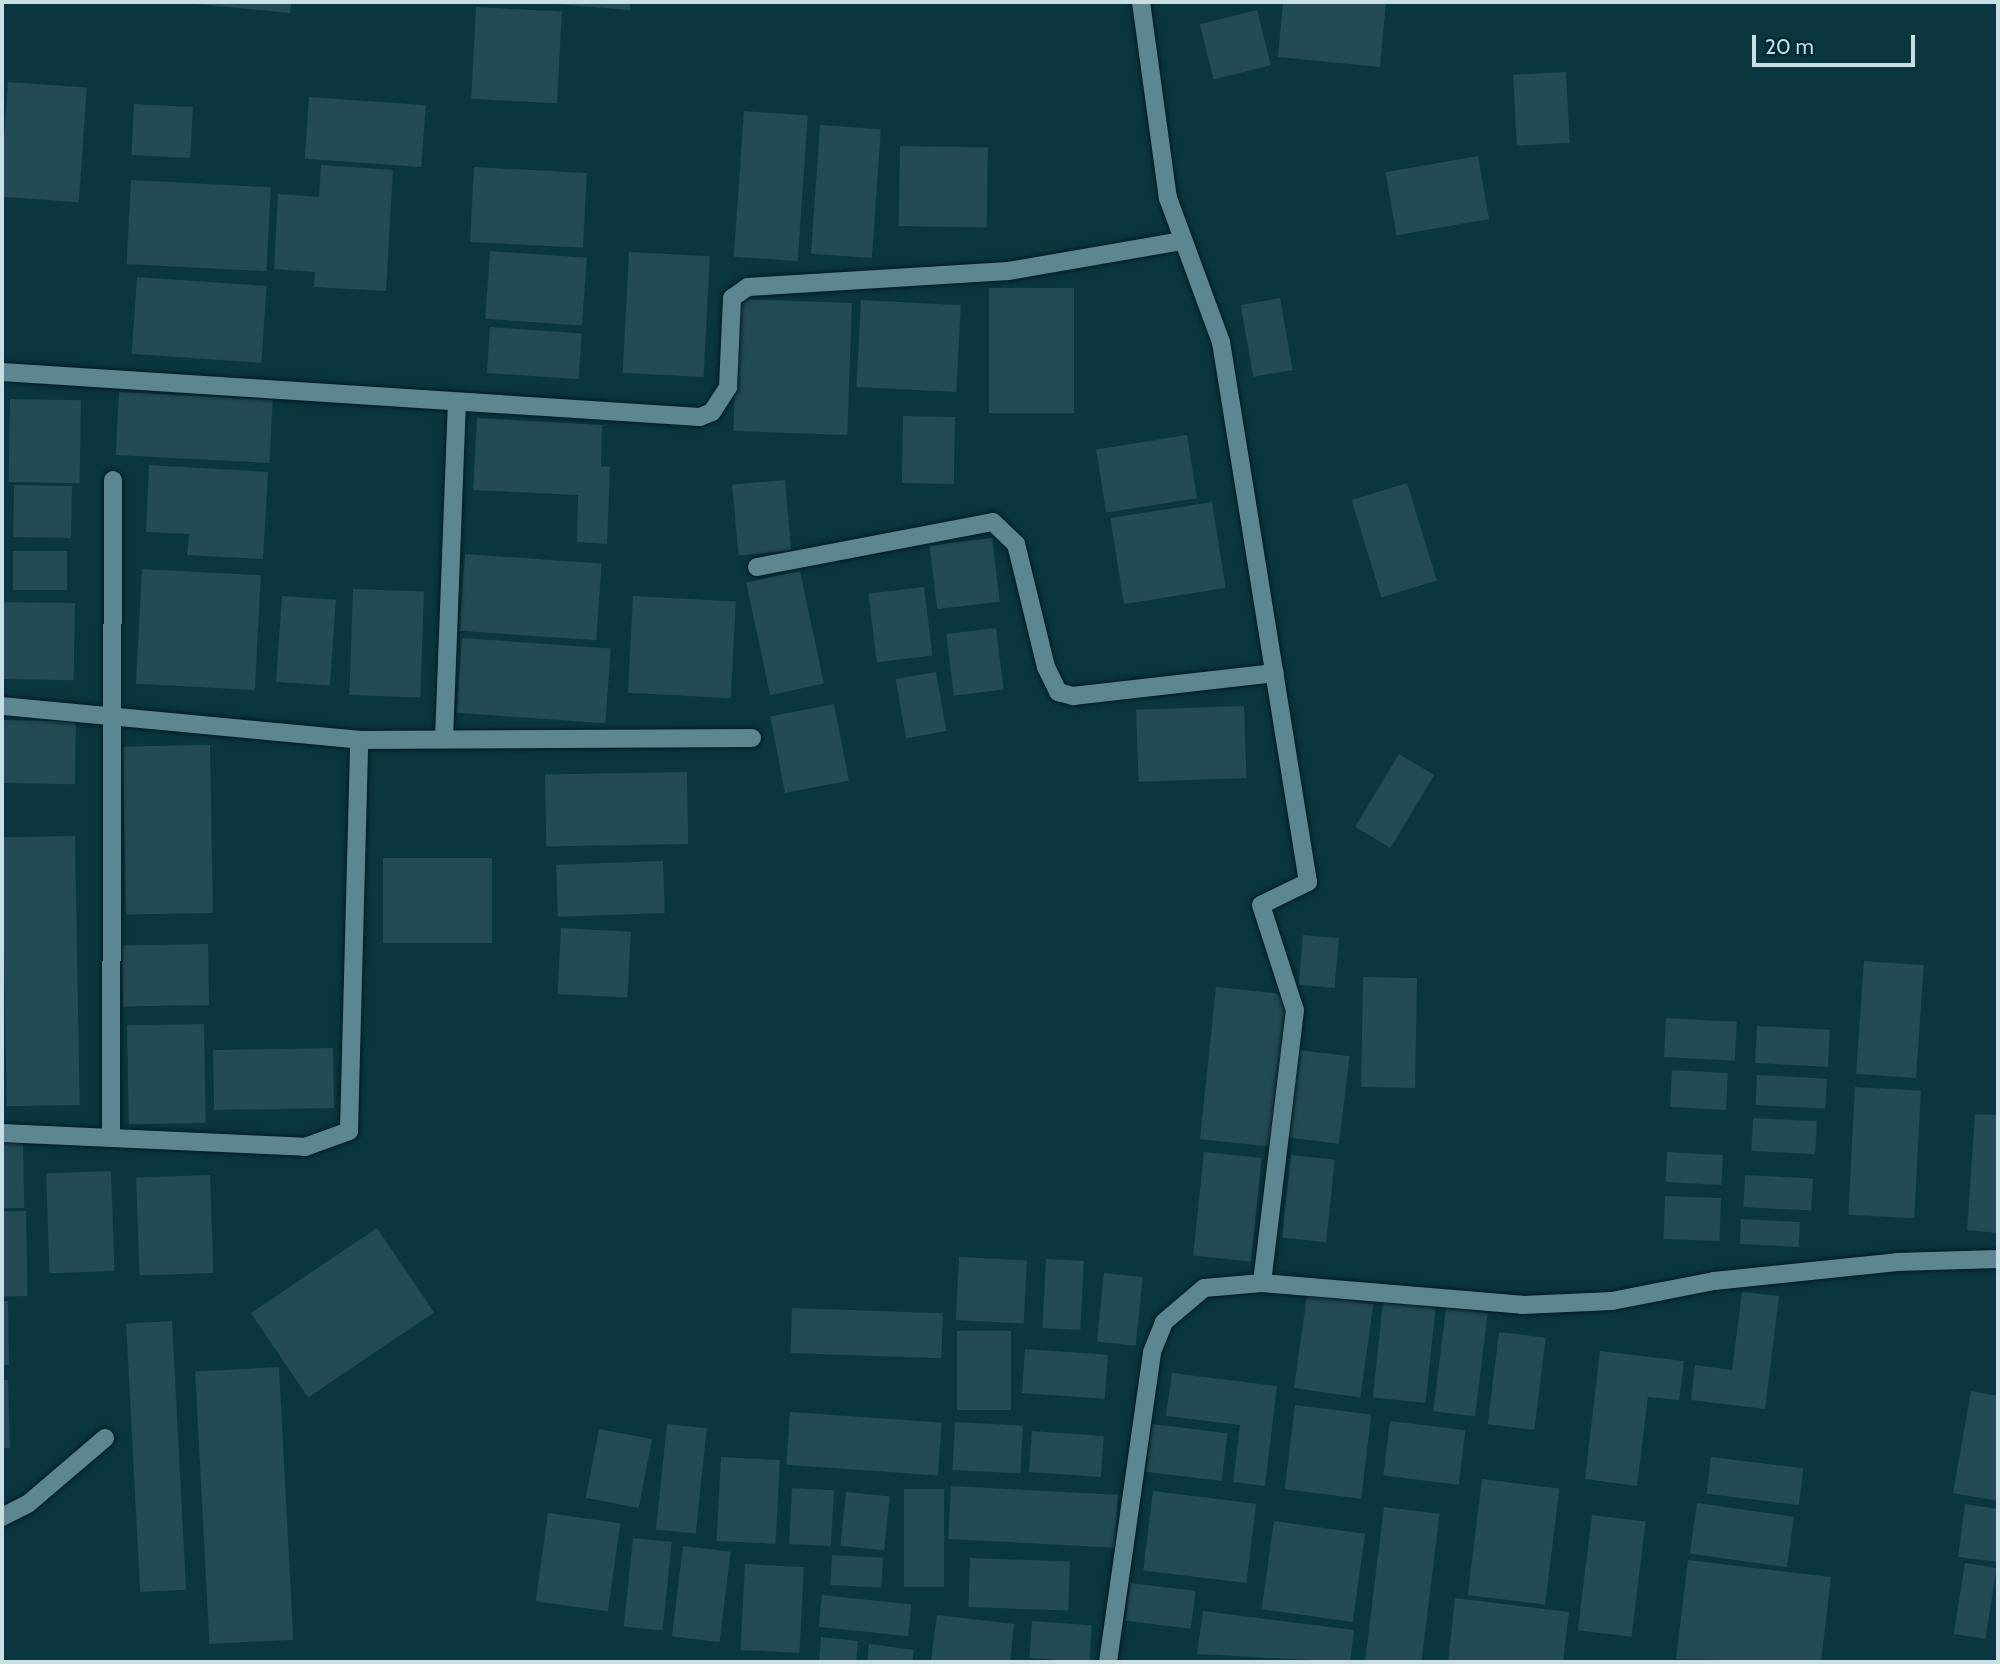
<!DOCTYPE html>
<style>
body{margin:0}
#map{position:relative;width:2000px;height:1664px;overflow:hidden;background:#0a363e;font-family:Cabin,sans-serif}
div>[style]{position:absolute}
.building>*{inset:0;background:#224b54;transform-origin:0 0}
.roads{filter:drop-shadow(0 0 2px #001c22) drop-shadow(0 0 2px #001c22)}
.minor>*{height:18px;margin:-9px;padding:0 9px;transform-origin:9px;border-radius:9px;background:#5d8790}
span{translate:-50% -50%;white-space:nowrap;text-align:center;line-height:1.15;-webkit-text-stroke:5px #002b34;paint-order:stroke}
.frame{position:absolute;inset:0;border:4px solid #c8dee3;pointer-events:none}
.scale{position:absolute;left:1752px;top:35px;width:163px;height:32px;box-sizing:border-box;border:4px solid #c8dee3;border-top:0;padding-left:9px;font-size:21px;line-height:24px;white-space:nowrap;color:#c8dee3;-webkit-text-stroke:5px #002b34;paint-order:stroke}
</style>
<div id="map">
<div class="building">
<div style="clip-path:polygon(174px 2px,291px 2px,290px 13px)"></div>
<div style="clip-path:polygon(530px 2px,630px 2px,630px 10px)"></div>
<div style="clip-path:polygon(1283px 2px,1386px 2px,1380px 67px,1278px 57px)"></div>
<div style="left:476px;top:7px;width:86px;height:92px;rotate:3deg"></div>
<div style="left:1257px;top:10px;width:57px;height:59px;rotate:76deg"></div>
<div style="left:1566px;top:72px;width:71px;height:53px;rotate:87deg"></div>
<div style="left:8px;top:82px;width:79px;height:115px;rotate:4deg"></div>
<div style="left:309px;top:97px;width:117px;height:62px;rotate:4deg"></div>
<div style="left:134px;top:104px;width:59px;height:51px;rotate:3deg"></div>
<div style="left:744px;top:111px;width:64px;height:146px;rotate:4deg"></div>
<div style="left:820px;top:125px;width:61px;height:129px;rotate:4deg"></div>
<div style="left:900px;top:146px;width:88px;height:80px;rotate:1deg"></div>
<div style="left:1478px;top:156px;width:64px;height:94px;rotate:80deg"></div>
<div style="clip-path:polygon(321px 165px,393px 170px,386px 291px,314px 287px,315px 272px,274px 269px,278px 194px,319px 197px)"></div>
<div style="left:474px;top:167px;width:113px;height:75px;rotate:3deg"></div>
<div style="left:131px;top:180px;width:140px;height:84px;rotate:3deg"></div>
<div style="left:490px;top:251px;width:97px;height:68px;rotate:4deg"></div>
<div style="left:629px;top:252px;width:81px;height:121px;rotate:3deg"></div>
<div style="left:137px;top:277px;width:130px;height:77px;rotate:4deg"></div>
<div style="left:989px;top:288px;width:85px;height:125px"></div>
<div style="left:1280px;top:298px;width:73px;height:40px;rotate:80deg"></div>
<div style="left:738px;top:299px;width:114px;height:132px;rotate:2deg"></div>
<div style="left:861px;top:300px;width:100px;height:87px;rotate:3deg"></div>
<div style="left:490px;top:327px;width:92px;height:46px;rotate:4deg"></div>
<div style="left:119px;top:392px;width:154px;height:63px;rotate:3deg"></div>
<div style="left:10px;top:399px;width:71px;height:83px;rotate:1deg"></div>
<div style="left:903px;top:416px;width:52px;height:67px;rotate:1deg"></div>
<div style="clip-path:polygon(477px 418px,602px 425px,601px 466px,610px 467px,607px 544px,577px 542px,578px 495px,473px 490px)"></div>
<div style="left:1187px;top:435px;width:64px;height:92px;rotate:81deg"></div>
<div style="clip-path:polygon(149px 465px,268px 472px,263px 559px,187px 555px,189px 534px,146px 532px)"></div>
<div style="left:785px;top:480px;width:71px;height:53px;rotate:85deg"></div>
<div style="left:1407px;top:483px;width:102px;height:58px;rotate:73deg"></div>
<div style="left:14px;top:485px;width:58px;height:52px;rotate:1deg"></div>
<div style="left:1212px;top:502px;width:87px;height:103px;rotate:81deg"></div>
<div style="left:992px;top:538px;width:64px;height:63px;rotate:83deg"></div>
<div style="left:13px;top:551px;width:54px;height:39px"></div>
<div style="left:465px;top:554px;width:137px;height:77px;rotate:4deg"></div>
<div style="left:142px;top:569px;width:119px;height:115px;rotate:3deg"></div>
<div style="left:800px;top:571px;width:115px;height:55px;rotate:78deg"></div>
<div style="left:924px;top:587px;width:69px;height:56px;rotate:83deg"></div>
<div style="left:353px;top:589px;width:71px;height:106px;rotate:2deg"></div>
<div style="left:282px;top:596px;width:54px;height:86px;rotate:4deg"></div>
<div style="left:633px;top:596px;width:103px;height:97px;rotate:3deg"></div>
<div style="left:2px;top:602px;width:73px;height:77px;rotate:1deg"></div>
<div style="left:996px;top:628px;width:62px;height:50px;rotate:83deg"></div>
<div style="left:462px;top:638px;width:149px;height:75px;rotate:4deg"></div>
<div style="left:936px;top:672px;width:60px;height:41px;rotate:80deg"></div>
<div style="left:834px;top:704px;width:78px;height:65px;rotate:79deg"></div>
<div style="left:1244px;top:706px;width:72px;height:108px;rotate:88deg"></div>
<div style="left:2px;top:720px;width:74px;height:63px;rotate:1deg"></div>
<div style="left:210px;top:745px;width:168px;height:87px;rotate:89deg"></div>
<div style="left:1399px;top:754px;width:41px;height:85px;rotate:31deg"></div>
<div style="left:687px;top:772px;width:72px;height:142px;rotate:89deg"></div>
<div style="left:75px;top:836px;width:269px;height:73px;rotate:89deg"></div>
<div style="left:383px;top:858px;width:109px;height:85px"></div>
<div style="left:663px;top:861px;width:52px;height:107px;rotate:88deg"></div>
<div style="left:561px;top:928px;width:70px;height:66px;rotate:3deg"></div>
<div style="left:1303px;top:935px;width:36px;height:50px;rotate:5deg"></div>
<div style="left:208px;top:944px;width:61px;height:86px;rotate:89deg"></div>
<div style="left:1864px;top:961px;width:60px;height:113px;rotate:4deg"></div>
<div style="left:1363px;top:977px;width:54px;height:110px;rotate:1deg"></div>
<div style="left:1216px;top:987px;width:72px;height:153px;rotate:6deg"></div>
<div style="left:1666px;top:1018px;width:71px;height:39px;rotate:3deg"></div>
<div style="left:204px;top:1024px;width:99px;height:77px;rotate:89deg"></div>
<div style="left:1757px;top:1026px;width:73px;height:37px;rotate:3deg"></div>
<div style="left:333px;top:1048px;width:60px;height:120px;rotate:89deg"></div>
<div style="left:1298px;top:1050px;width:52px;height:88px;rotate:7deg"></div>
<div style="left:1672px;top:1070px;width:56px;height:37px;rotate:3deg"></div>
<div style="left:1757px;top:1075px;width:70px;height:30px;rotate:3deg"></div>
<div style="left:1855px;top:1087px;width:66px;height:128px;rotate:3deg"></div>
<div style="clip-path:polygon(1975px 1114px,1998px 1115px,1998px 1233px,1967px 1230px)"></div>
<div style="left:1753px;top:1118px;width:64px;height:33px;rotate:3deg"></div>
<div style="left:23px;top:1137px;width:71px;height:21px;rotate:89deg"></div>
<div style="left:1204px;top:1152px;width:58px;height:104px;rotate:6deg"></div>
<div style="left:1667px;top:1152px;width:56px;height:30px;rotate:3deg"></div>
<div style="left:1291px;top:1155px;width:44px;height:83px;rotate:6deg"></div>
<div style="left:111px;top:1171px;width:100px;height:65px;rotate:88deg"></div>
<div style="left:210px;top:1175px;width:98px;height:74px;rotate:88deg"></div>
<div style="left:1745px;top:1175px;width:68px;height:32px;rotate:3deg"></div>
<div style="left:1665px;top:1196px;width:56px;height:43px;rotate:2deg"></div>
<div style="left:26px;top:1211px;width:85px;height:24px;rotate:89deg"></div>
<div style="left:1741px;top:1219px;width:59px;height:25px;rotate:3deg"></div>
<div style="left:377px;top:1228px;width:102px;height:152px;rotate:56deg"></div>
<div style="left:959px;top:1257px;width:68px;height:63px;rotate:3deg"></div>
<div style="left:1046px;top:1259px;width:38px;height:69px;rotate:3deg"></div>
<div style="left:1104px;top:1273px;width:39px;height:69px;rotate:6deg"></div>
<div style="clip-path:polygon(1742px 1292px,1779px 1296px,1765px 1409px,1691px 1400px,1695px 1365px,1732px 1370px)"></div>
<div style="left:1307px;top:1295px;width:67px;height:94px;rotate:8deg"></div>
<div style="clip-path:polygon(2px 1301px,8px 1301px,9px 1365px,2px 1365px)"></div>
<div style="left:1383px;top:1301px;width:53px;height:97px;rotate:6deg"></div>
<div style="left:792px;top:1308px;width:151px;height:45px;rotate:2deg"></div>
<div style="left:1446px;top:1308px;width:42px;height:104px;rotate:7deg"></div>
<div style="left:172px;top:1321px;width:269px;height:46px;rotate:87deg"></div>
<div style="left:957px;top:1331px;width:54px;height:79px"></div>
<div style="left:1499px;top:1332px;width:47px;height:93px;rotate:7deg"></div>
<div style="left:1025px;top:1349px;width:83px;height:44px;rotate:4deg"></div>
<div style="clip-path:polygon(1600px 1351px,1684px 1361px,1679px 1400px,1648px 1397px,1637px 1486px,1585px 1479px)"></div>
<div style="left:279px;top:1367px;width:273px;height:84px;rotate:87deg"></div>
<div style="clip-path:polygon(1172px 1373px,1277px 1386px,1265px 1486px,1233px 1482px,1240px 1425px,1166px 1416px)"></div>
<div style="clip-path:polygon(2px 1380px,8px 1380px,10px 1448px,2px 1448px)"></div>
<div style="clip-path:polygon(1971px 1391px,1998px 1396px,1998px 1501px,1953px 1493px)"></div>
<div style="left:1295px;top:1405px;width:77px;height:85px;rotate:7deg"></div>
<div style="left:790px;top:1412px;width:152px;height:53px;rotate:4deg"></div>
<div style="left:1390px;top:1421px;width:76px;height:55px;rotate:7deg"></div>
<div style="left:955px;top:1422px;width:68px;height:48px;rotate:3deg"></div>
<div style="left:667px;top:1424px;width:40px;height:106px;rotate:6deg"></div>
<div style="left:1152px;top:1424px;width:76px;height:48px;rotate:7deg"></div>
<div style="left:599px;top:1429px;width:54px;height:70px;rotate:11deg"></div>
<div style="left:1032px;top:1431px;width:72px;height:41px;rotate:4deg"></div>
<div style="left:721px;top:1457px;width:59px;height:84px;rotate:3deg"></div>
<div style="left:1711px;top:1457px;width:93px;height:37px;rotate:7deg"></div>
<div style="left:1482px;top:1479px;width:78px;height:117px;rotate:7deg"></div>
<div style="left:951px;top:1486px;width:167px;height:53px;rotate:3deg"></div>
<div style="left:792px;top:1488px;width:42px;height:56px;rotate:3deg"></div>
<div style="left:904px;top:1489px;width:40px;height:98px"></div>
<div style="left:1153px;top:1491px;width:104px;height:80px;rotate:7deg"></div>
<div style="left:846px;top:1492px;width:44px;height:54px;rotate:6deg"></div>
<div style="left:1697px;top:1503px;width:98px;height:51px;rotate:8deg"></div>
<div style="clip-path:polygon(1965px 1504px,1998px 1509px,1998px 1562px,1958px 1557px)"></div>
<div style="left:1384px;top:1507px;width:56px;height:156px;rotate:7deg"></div>
<div style="left:548px;top:1513px;width:73px;height:89px;rotate:8deg"></div>
<div style="left:1592px;top:1515px;width:54px;height:116px;rotate:7deg"></div>
<div style="left:1274px;top:1521px;width:92px;height:89px;rotate:8deg"></div>
<div style="left:633px;top:1538px;width:39px;height:89px;rotate:6deg"></div>
<div style="left:683px;top:1546px;width:48px;height:91px;rotate:7deg"></div>
<div style="left:832px;top:1555px;width:51px;height:30px;rotate:3deg"></div>
<div style="left:970px;top:1558px;width:100px;height:49px;rotate:2deg"></div>
<div style="clip-path:polygon(1688px 1560px,1831px 1577px,1821px 1662px,1676px 1659px)"></div>
<div style="left:1965px;top:1563px;width:32px;height:72px;rotate:9deg"></div>
<div style="left:745px;top:1564px;width:59px;height:86px;rotate:3deg"></div>
<div style="left:1130px;top:1583px;width:66px;height:38px;rotate:7deg"></div>
<div style="left:822px;top:1595px;width:90px;height:32px;rotate:6deg"></div>
<div style="clip-path:polygon(1455px 1598px,1569px 1612px,1563px 1662px,1448px 1662px)"></div>
<div style="clip-path:polygon(1203px 1611px,1354px 1630px,1350px 1662px,1197px 1654px)"></div>
<div style="clip-path:polygon(937px 1615px,1014px 1624px,1010px 1662px,931px 1660px)"></div>
<div style="left:1032px;top:1621px;width:60px;height:37px;rotate:4deg"></div>
<div style="clip-path:polygon(821px 1637px,858px 1641px,856px 1662px,819px 1662px)"></div>
<div style="clip-path:polygon(869px 1644px,914px 1650px,912px 1662px,867px 1662px)"></div>
</div>
<div class="roads">
<div class="minor">
<div style="left:1141px;top:2px;width:198px;rotate:82.2deg"></div>
<div style="left:1168px;top:198px;width:153px;rotate:69.8deg"></div>
<div style="left:1221px;top:342px;width:547px;rotate:80.85deg"></div>
<div style="left:1308px;top:882px;width:52px;rotate:153.9deg"></div>
<div style="left:1261px;top:905px;width:110px;rotate:72.1deg"></div>
<div style="left:1295px;top:1010px;width:275px;rotate:96.9deg"></div>
<div style="left:2px;top:372px;width:699px;rotate:3.69deg"></div>
<div style="left:700px;top:417px;width:13px;rotate:-23deg"></div>
<div style="left:712px;top:412px;width:30px;rotate:-57deg"></div>
<div style="left:728px;top:387px;width:89px;rotate:-87.4deg"></div>
<div style="left:732px;top:298px;width:19px;rotate:-35deg"></div>
<div style="left:748px;top:287px;width:260px;rotate:-3.5deg"></div>
<div style="left:1008px;top:271px;width:177px;rotate:-9.8deg"></div>
<div style="left:757px;top:567px;width:240px;rotate:-10.8deg"></div>
<div style="left:993px;top:522px;width:32px;rotate:44deg"></div>
<div style="left:1016px;top:544px;width:127px;rotate:76.3deg"></div>
<div style="left:1046px;top:667px;width:28px;rotate:64deg"></div>
<div style="left:1058px;top:692px;width:16px;rotate:15deg"></div>
<div style="left:1073px;top:696px;width:203px;rotate:-6.5deg"></div>
<div style="left:2px;top:706px;width:359px;rotate:5.4deg"></div>
<div style="left:359px;top:740px;width:393px;rotate:-0.3deg"></div>
<div style="left:444px;top:739px;width:336px;rotate:-87.8deg"></div>
<div style="left:2px;top:1133px;width:303px;rotate:2.6deg"></div>
<div style="left:305px;top:1147px;width:47px;rotate:-20deg"></div>
<div style="left:349px;top:1131px;width:391px;rotate:-88.5deg"></div>
<div style="left:111px;top:1135px;width:655px;rotate:-89.83deg"></div>
<div style="left:2px;top:1517px;width:30px;rotate:-27deg"></div>
<div style="left:29px;top:1503px;width:100px;rotate:-40.5deg"></div>
<div style="left:1108px;top:1662px;width:313px;rotate:-81.9deg"></div>
<div style="left:1152px;top:1352px;width:32px;rotate:-68deg"></div>
<div style="left:1164px;top:1322px;width:52px;rotate:-40.4deg"></div>
<div style="left:1204px;top:1288px;width:58px;rotate:-4.9deg"></div>
<div style="left:1262px;top:1283px;width:261px;rotate:4.8deg"></div>
<div style="left:1522px;top:1305px;width:90px;rotate:-2.5deg"></div>
<div style="left:1612px;top:1301px;width:104px;rotate:-11.1deg"></div>
<div style="left:1714px;top:1281px;width:184px;rotate:-5.9deg"></div>
<div style="left:1897px;top:1262px;width:101px;rotate:-1.7deg"></div>
</div>
</div>
<div class="frame"></div>
<div class="scale">20 m</div>
</div>
